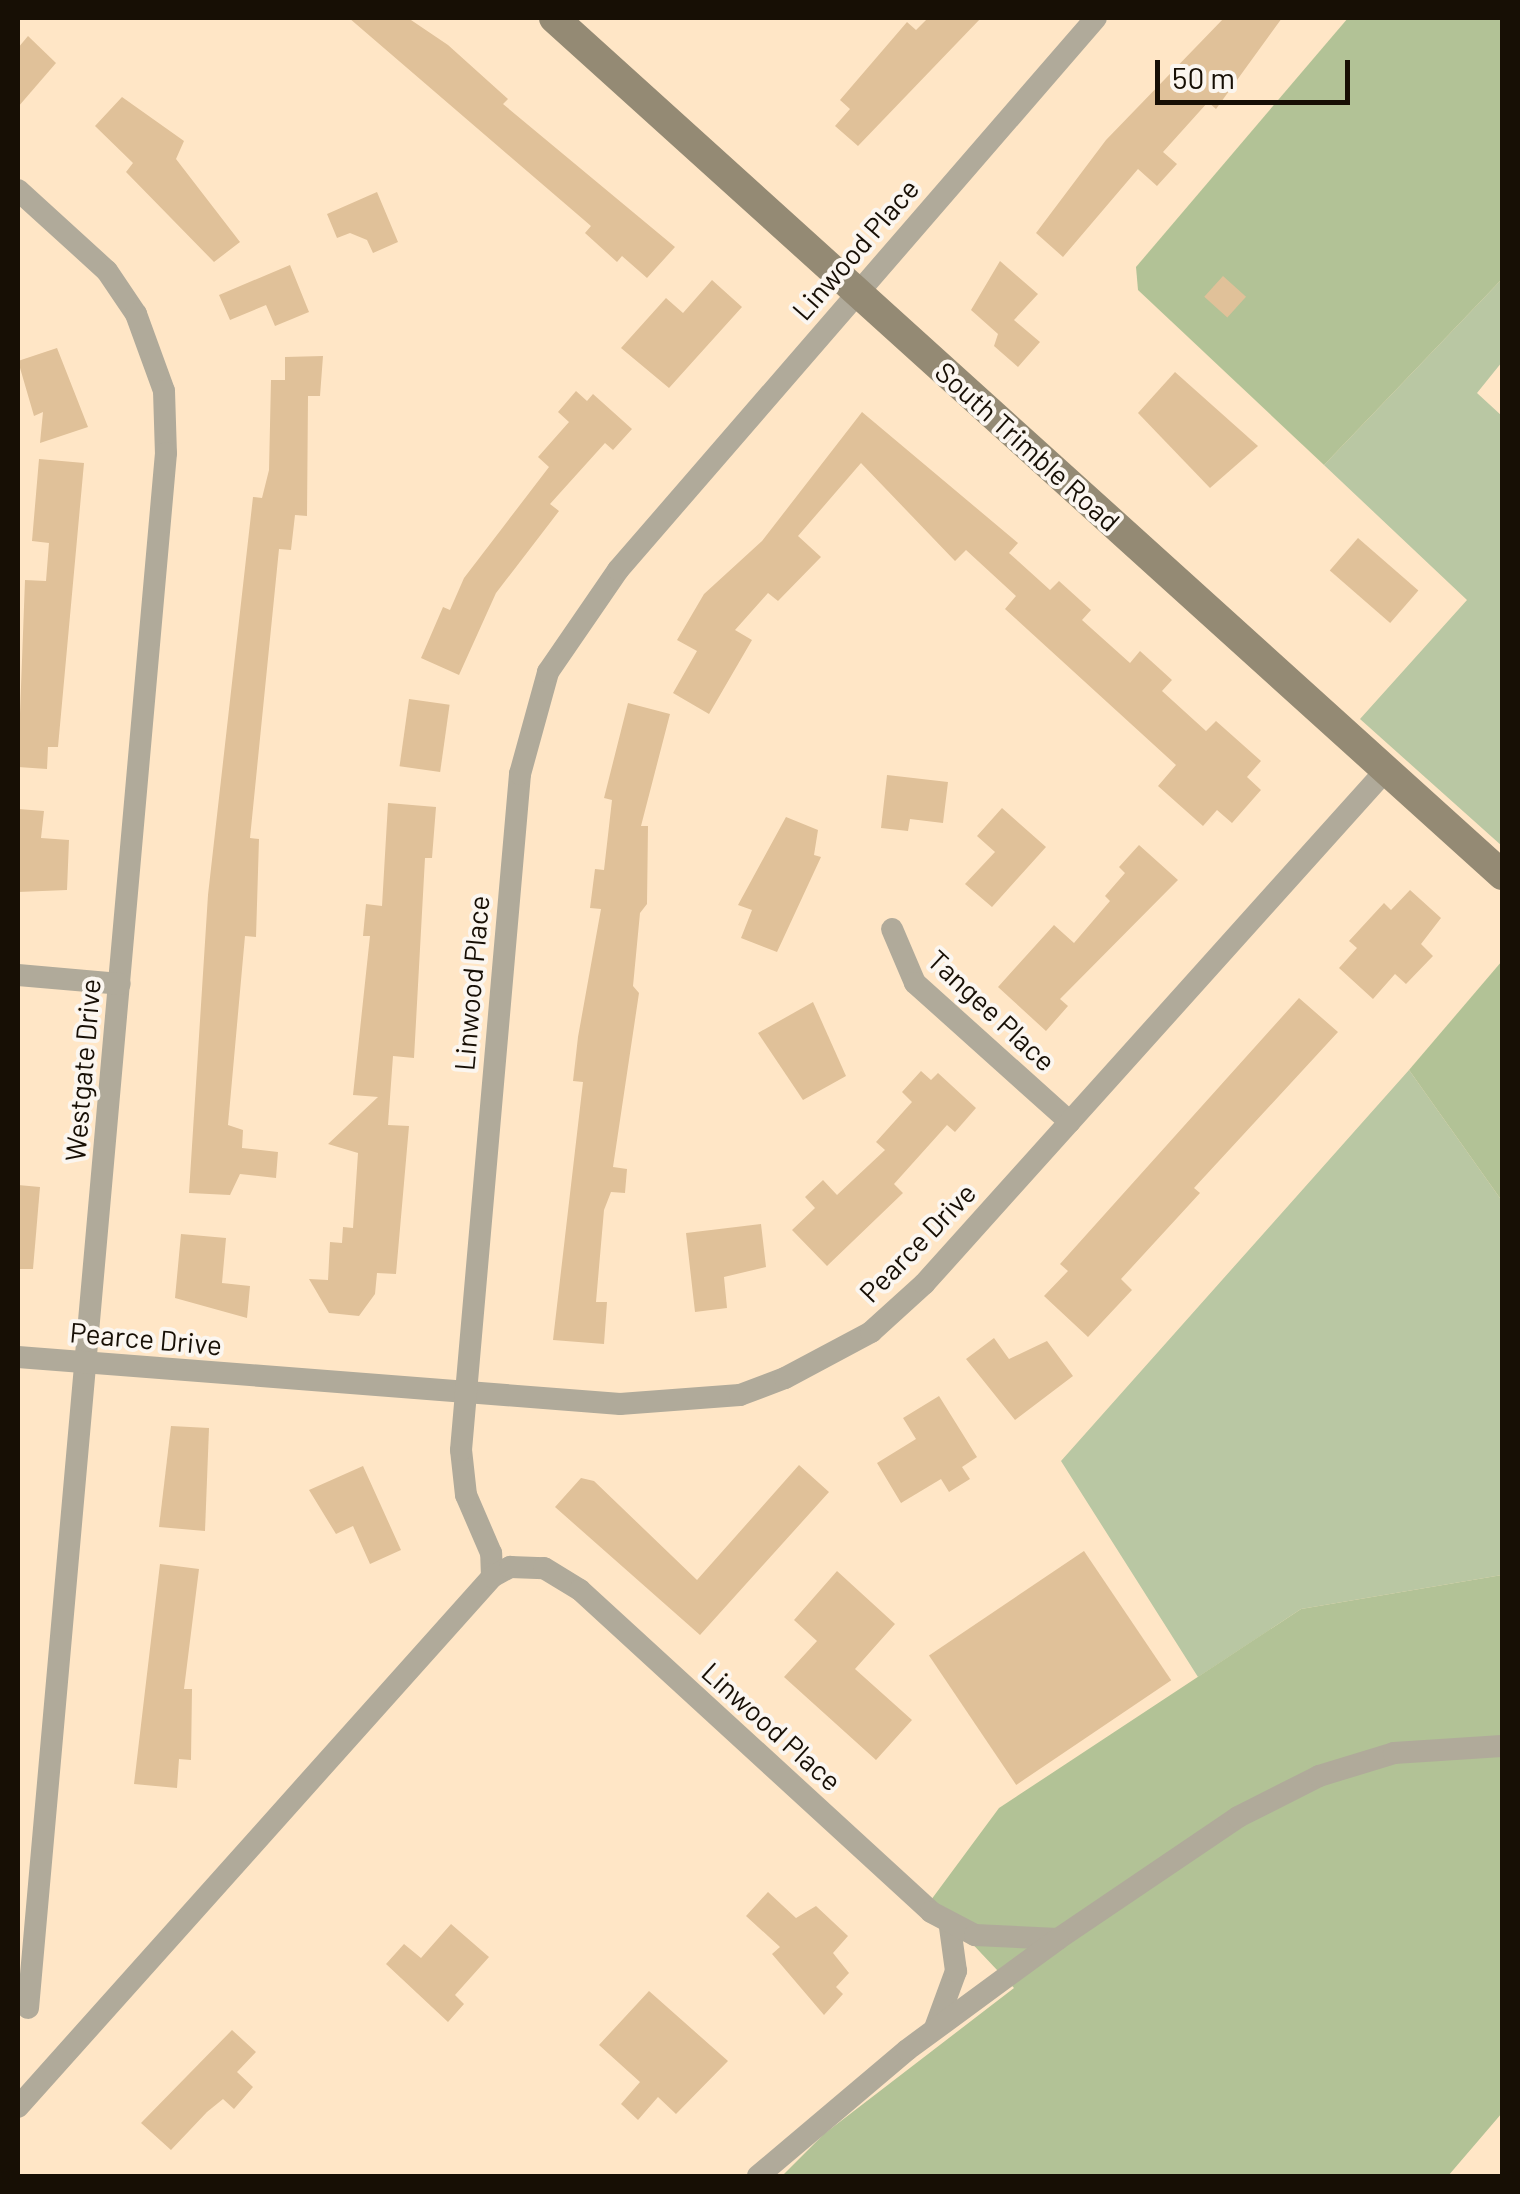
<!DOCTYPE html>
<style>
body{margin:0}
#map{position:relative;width:1520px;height:2194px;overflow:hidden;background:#ffe6c6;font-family:Barlow,sans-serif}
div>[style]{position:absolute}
.green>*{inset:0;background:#b9c7a3}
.forest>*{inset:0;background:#b2c296}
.building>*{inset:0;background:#e0c199;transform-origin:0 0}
.minor>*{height:22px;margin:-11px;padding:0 11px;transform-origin:11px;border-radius:11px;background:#b0aa9a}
.secondary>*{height:30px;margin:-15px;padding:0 15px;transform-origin:15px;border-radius:15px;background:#948a74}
span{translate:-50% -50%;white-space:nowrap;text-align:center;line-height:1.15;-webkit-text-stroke:8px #fbf6f0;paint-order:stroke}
.street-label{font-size:28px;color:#170f05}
.frame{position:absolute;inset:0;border:20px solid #170f05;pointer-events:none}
.scale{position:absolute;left:1155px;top:60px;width:195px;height:45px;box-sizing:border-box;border:5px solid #170f05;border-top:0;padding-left:12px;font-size:30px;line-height:35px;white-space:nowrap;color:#170f05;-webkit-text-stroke:8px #fbf6f0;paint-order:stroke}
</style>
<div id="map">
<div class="green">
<div style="clip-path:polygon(1502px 279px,1502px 362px,1477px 393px,1502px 416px,1502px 846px,1360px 719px,1467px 600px,1324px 465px)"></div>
<div style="clip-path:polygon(1409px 1070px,1502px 1201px,1502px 1575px,1301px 1609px,1198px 1677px,1061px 1461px)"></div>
</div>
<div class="forest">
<div style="clip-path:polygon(1348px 18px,1502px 18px,1502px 279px,1324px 465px,1138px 290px,1136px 267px)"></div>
<div style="clip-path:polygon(1502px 961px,1502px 1201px,1409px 1070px)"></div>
<div style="clip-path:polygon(1502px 1575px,1502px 2113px,1448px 2176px,782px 2176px,824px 2134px,1014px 1988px,931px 1900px,999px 1808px,1301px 1609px)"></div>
</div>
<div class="building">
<div style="clip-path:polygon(349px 18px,408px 18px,448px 45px,508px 99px,503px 104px,675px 247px,647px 278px,622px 256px,617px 262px,585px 233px,591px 226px)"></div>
<div style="clip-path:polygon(928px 18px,981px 18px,858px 146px,835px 126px,850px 109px,840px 100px,907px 22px,916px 30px)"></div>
<div style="clip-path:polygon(1224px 18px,1282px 18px,1216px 109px,1208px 102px,1163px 152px,1177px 164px,1157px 186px,1138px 169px,1063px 257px,1036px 233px,1106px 140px)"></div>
<div style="clip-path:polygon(28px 36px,56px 63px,18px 107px,18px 48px)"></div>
<div style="clip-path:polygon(122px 97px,184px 141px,176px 159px,240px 242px,214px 262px,126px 172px,133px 163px,95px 126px)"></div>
<div style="clip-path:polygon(377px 192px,398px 242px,373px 253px,367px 240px,350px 233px,337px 238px,327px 214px)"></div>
<div style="clip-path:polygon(1000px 261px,1038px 294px,1014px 320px,1040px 342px,1018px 367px,994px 346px,998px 334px,971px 310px)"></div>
<div style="clip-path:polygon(290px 265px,309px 312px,275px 326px,266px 305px,230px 320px,219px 295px)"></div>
<div style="left:1223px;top:276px;width:31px;height:28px;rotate:42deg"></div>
<div style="clip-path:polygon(712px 280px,742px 307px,669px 388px,621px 348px,666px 298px,683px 313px)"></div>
<div style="clip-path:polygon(57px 348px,88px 427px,40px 443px,43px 412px,34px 416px,18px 361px)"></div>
<div style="clip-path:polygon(323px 356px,320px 396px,308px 396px,307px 516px,295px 515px,291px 550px,279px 549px,250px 838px,259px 839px,256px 937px,245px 936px,228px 1125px,243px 1130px,242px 1148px,278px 1152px,276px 1178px,240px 1174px,230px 1195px,189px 1193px,208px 895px,253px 497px,262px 498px,269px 470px,271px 380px,285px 380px,285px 357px)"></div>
<div style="clip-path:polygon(1175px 372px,1258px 446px,1210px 488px,1138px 413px)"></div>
<div style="clip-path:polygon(576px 391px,587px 401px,593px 394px,632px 429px,613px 450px,605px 443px,550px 504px,559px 511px,496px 593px,459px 675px,421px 658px,443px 607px,450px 610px,464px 578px,549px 467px,538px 457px,569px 422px,558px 412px)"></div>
<div style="clip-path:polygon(862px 412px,1018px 543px,1009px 553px,1050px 590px,1059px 581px,1091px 610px,1082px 620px,1130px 663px,1140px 651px,1172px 680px,1162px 691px,1206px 731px,1216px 721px,1261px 761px,1247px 777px,1261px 790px,1232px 823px,1217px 810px,1203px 826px,1158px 786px,1176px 765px,1005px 609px,1016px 596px,966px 550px,955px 561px,861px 463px,798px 536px,821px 557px,778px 601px,768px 593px,735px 630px,752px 640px,709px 714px,673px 693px,697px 651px,677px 640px,704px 594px,762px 541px)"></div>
<div style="clip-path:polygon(39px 459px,84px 463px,58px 747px,48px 747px,47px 769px,18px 767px,25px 580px,46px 581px,49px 543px,32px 541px)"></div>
<div style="left:1358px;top:538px;width:80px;height:43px;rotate:41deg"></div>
<div style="left:409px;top:699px;width:41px;height:68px;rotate:8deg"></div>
<div style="clip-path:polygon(628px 703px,670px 714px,641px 826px,648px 826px,647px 904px,640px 913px,633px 986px,639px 993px,613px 1167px,627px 1169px,625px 1193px,611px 1192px,604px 1210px,596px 1302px,607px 1302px,604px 1344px,553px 1340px,583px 1082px,573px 1081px,578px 1037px,601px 909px,590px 908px,595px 869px,604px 870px,612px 800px,604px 798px)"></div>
<div style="clip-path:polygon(887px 775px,948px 782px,943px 823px,910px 819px,908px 831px,881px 828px)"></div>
<div style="clip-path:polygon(388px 803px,436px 807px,432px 858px,425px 858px,414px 1058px,393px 1056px,388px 1125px,409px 1126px,396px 1274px,377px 1273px,375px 1294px,359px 1316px,329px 1313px,309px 1279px,328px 1280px,330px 1242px,342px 1243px,343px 1227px,353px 1228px,358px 1153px,328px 1144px,378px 1097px,353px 1095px,370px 936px,363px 936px,366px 904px,382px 906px)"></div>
<div style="clip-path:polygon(1002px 808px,1046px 847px,992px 907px,965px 884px,995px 852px,977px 836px)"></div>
<div style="clip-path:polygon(18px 809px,44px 811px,41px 838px,69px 840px,67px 890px,18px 892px)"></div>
<div style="clip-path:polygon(786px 817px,818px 830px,814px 855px,821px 857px,777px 952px,741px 938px,752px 910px,738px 905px)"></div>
<div style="clip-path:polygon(1139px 845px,1178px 880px,1060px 999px,1068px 1006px,1046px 1031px,998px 987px,1054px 925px,1074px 943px,1110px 901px,1105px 896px,1125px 873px,1119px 867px)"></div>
<div style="clip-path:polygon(1410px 890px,1441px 918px,1421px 944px,1433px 956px,1406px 984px,1395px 974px,1373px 999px,1339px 968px,1357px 948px,1349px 941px,1384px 903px,1391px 910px)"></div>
<div style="clip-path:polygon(1299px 998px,1338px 1032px,1194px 1188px,1200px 1193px,1121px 1279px,1132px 1290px,1088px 1337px,1044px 1296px,1068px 1271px,1060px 1264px)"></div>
<div style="clip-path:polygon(813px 1002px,846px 1076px,803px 1100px,758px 1033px)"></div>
<div style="clip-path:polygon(921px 1071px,931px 1080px,938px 1073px,976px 1108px,955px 1132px,947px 1125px,894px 1184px,903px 1193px,827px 1266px,792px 1230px,815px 1208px,805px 1197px,823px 1180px,837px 1195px,885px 1150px,876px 1142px,912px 1102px,902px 1092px)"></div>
<div style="clip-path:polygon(18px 1185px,40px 1187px,33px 1269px,18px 1269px)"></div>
<div style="clip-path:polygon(761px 1224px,766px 1267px,724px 1277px,727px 1308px,695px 1312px,686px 1233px)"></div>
<div style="clip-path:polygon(181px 1234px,226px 1238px,222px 1283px,250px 1286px,247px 1318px,175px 1298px)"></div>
<div style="clip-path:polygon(994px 1338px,1009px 1359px,1047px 1341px,1073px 1376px,1015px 1420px,966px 1359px)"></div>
<div style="clip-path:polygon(939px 1396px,977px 1457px,962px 1467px,970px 1479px,949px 1492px,941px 1479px,901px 1503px,877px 1463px,916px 1439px,903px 1418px)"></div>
<div style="clip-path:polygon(171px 1426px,209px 1428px,205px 1531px,159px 1527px)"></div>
<div style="clip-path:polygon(799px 1465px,829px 1492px,700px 1635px,555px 1507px,581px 1478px,594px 1481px,697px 1580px)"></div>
<div style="clip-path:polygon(363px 1466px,401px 1550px,370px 1564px,353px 1526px,336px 1534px,309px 1490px)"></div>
<div style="left:1084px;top:1551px;width:156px;height:187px;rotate:56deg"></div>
<div style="clip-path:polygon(160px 1564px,199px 1569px,184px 1689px,192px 1689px,191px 1760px,179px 1759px,177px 1788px,134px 1784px)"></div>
<div style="clip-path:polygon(837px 1571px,895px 1624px,855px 1669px,912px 1720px,876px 1760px,784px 1677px,817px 1641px,794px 1620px)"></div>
<div style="clip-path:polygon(768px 1892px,796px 1918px,816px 1906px,848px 1936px,833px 1953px,849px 1973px,836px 1987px,843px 1994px,824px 2015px,772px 1954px,780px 1947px,746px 1916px)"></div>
<div style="clip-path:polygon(451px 1924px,489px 1957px,455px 1995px,464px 2004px,448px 2022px,386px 1964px,404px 1944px,421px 1958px)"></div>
<div style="clip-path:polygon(649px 1991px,728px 2061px,676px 2114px,658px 2097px,638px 2120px,621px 2104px,640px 2082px,599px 2045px)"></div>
<div style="clip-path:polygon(232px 2030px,256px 2052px,237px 2072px,253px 2087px,234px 2109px,223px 2099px,207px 2112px,171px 2150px,141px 2123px)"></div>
</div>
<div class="minor">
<div style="left:18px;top:190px;width:120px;rotate:42.3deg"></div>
<div style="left:107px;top:271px;width:52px;rotate:56deg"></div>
<div style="left:136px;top:314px;width:82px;rotate:70deg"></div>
<div style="left:164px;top:391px;width:62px;rotate:88.2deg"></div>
<div style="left:166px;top:453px;width:1561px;rotate:95.07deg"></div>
<div style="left:892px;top:929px;width:59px;rotate:66.9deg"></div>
<div style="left:915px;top:983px;width:208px;rotate:41.9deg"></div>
<div style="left:18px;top:975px;width:102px;rotate:5deg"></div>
<div style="left:18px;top:1357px;width:604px;rotate:4.46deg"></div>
<div style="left:620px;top:1404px;width:120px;rotate:-4.3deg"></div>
<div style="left:740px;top:1395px;width:48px;rotate:-20.7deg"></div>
<div style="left:785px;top:1378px;width:98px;rotate:-28.1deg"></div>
<div style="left:871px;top:1332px;width:72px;rotate:-42.2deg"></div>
<div style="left:924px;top:1284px;width:691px;rotate:-48.05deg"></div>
<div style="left:492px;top:1577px;width:24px;rotate:-92deg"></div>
<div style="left:491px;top:1553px;width:63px;rotate:-113.3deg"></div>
<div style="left:466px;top:1495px;width:45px;rotate:-96.3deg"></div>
<div style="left:461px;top:1450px;width:679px;rotate:-85.01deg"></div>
<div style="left:520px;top:774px;width:106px;rotate:-74.6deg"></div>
<div style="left:548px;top:672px;width:124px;rotate:-55.5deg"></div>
<div style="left:618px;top:570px;width:730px;rotate:-49.11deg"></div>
<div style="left:935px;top:2028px;width:61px;rotate:-69.8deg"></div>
<div style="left:956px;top:1971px;width:44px;rotate:-97.8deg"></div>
<div style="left:18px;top:2107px;width:711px;rotate:-48.19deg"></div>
<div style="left:492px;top:1577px;width:21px;rotate:-29deg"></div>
<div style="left:510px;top:1567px;width:34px;rotate:2deg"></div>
<div style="left:544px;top:1568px;width:42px;rotate:31.4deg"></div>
<div style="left:580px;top:1590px;width:476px;rotate:42.5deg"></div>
<div style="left:931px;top:1912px;width:50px;rotate:27.6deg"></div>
<div style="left:975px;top:1935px;width:83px;rotate:2.8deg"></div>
<div style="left:1058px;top:1939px;width:217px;rotate:-34.1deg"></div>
<div style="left:1238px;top:1817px;width:91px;rotate:-26.8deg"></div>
<div style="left:1319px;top:1776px;width:78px;rotate:-17deg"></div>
<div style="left:1394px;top:1753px;width:108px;rotate:-3.7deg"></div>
<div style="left:758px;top:2176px;width:195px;rotate:-40.2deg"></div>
<div style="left:907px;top:2050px;width:187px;rotate:-36.3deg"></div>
</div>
<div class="secondary">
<div style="left:554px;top:18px;width:1278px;rotate:42.11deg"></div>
</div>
<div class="street-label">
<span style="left:855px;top:249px;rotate:-49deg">Linwood Place</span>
<span style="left:1028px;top:446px;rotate:42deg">South Trimble Road</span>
<span style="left:471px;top:983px;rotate:-85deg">Linwood Place</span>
<span style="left:992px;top:1010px;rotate:43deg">Tangee Place</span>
<span style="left:82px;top:1070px;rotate:-85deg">Westgate Drive</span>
<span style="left:917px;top:1242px;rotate:-46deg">Pearce Drive</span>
<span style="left:146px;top:1338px;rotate:5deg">Pearce Drive</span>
<span style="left:772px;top:1726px;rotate:42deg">Linwood Place</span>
</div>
<div class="frame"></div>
<div class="scale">50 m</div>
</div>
